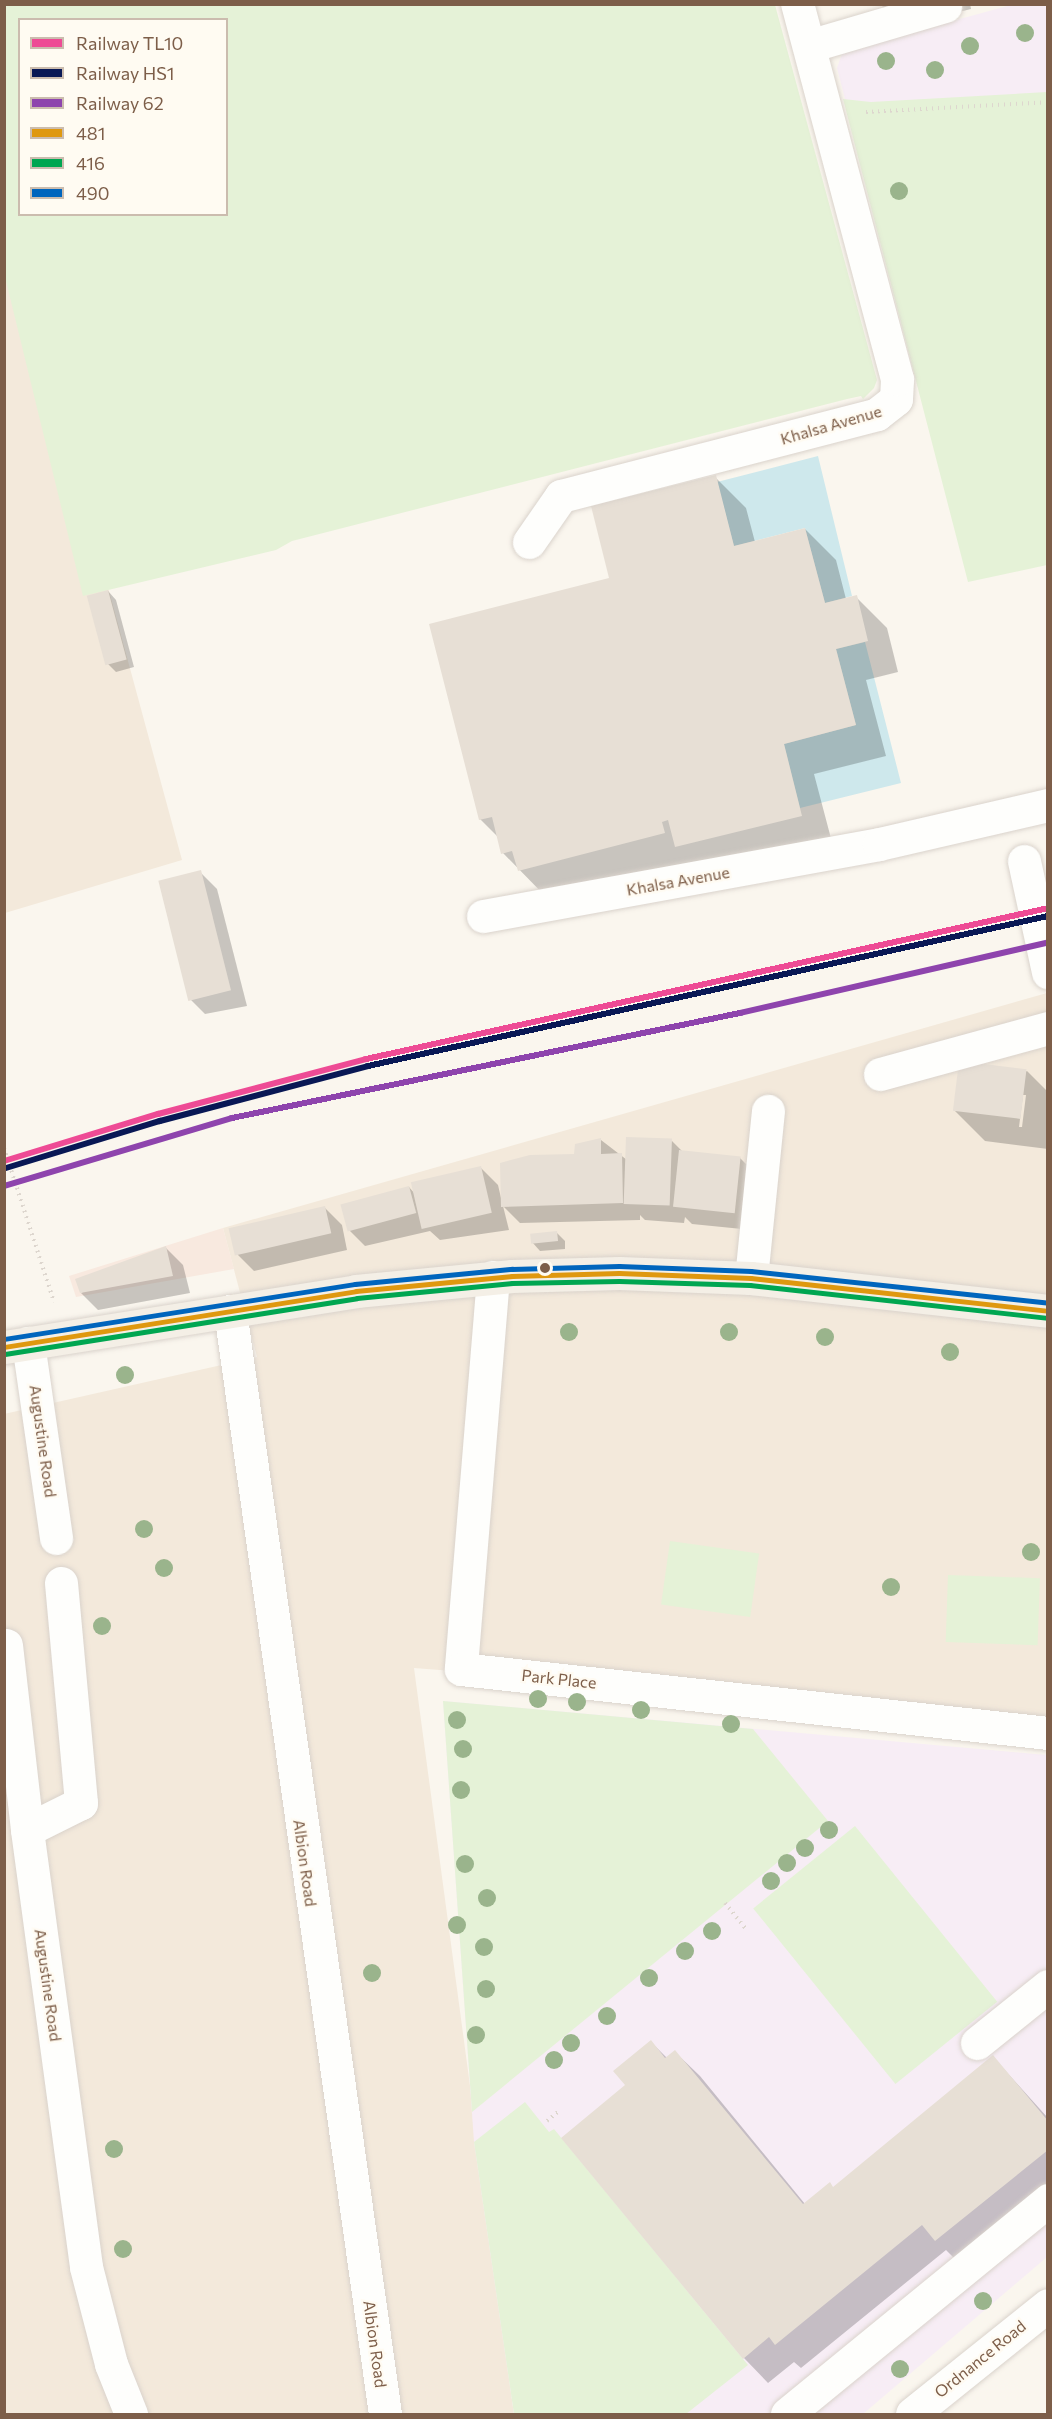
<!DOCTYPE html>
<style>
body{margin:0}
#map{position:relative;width:1052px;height:2419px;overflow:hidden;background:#faf6ee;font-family:Commissioner,sans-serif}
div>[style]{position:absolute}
.residential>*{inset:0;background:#f3e9db}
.commercial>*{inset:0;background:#f8e9df}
.education>*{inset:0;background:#f7edf5}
.green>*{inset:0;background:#e5f2d7;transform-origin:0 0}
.water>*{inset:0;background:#cee8ec}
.shadow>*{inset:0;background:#0003}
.building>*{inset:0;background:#e7dfd5;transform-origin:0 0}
.path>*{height:4px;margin-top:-2px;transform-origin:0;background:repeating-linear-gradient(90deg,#ddd6ce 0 1.5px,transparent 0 6px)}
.roads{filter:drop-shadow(0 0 2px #dad3cc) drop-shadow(0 0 2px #dad3cc)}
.minor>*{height:33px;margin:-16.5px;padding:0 16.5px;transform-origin:16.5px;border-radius:16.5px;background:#fefefc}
.major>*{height:33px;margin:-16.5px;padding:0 16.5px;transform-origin:16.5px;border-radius:16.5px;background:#f4efe6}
.bus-1>*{height:4.5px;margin:-2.25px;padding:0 2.25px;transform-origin:2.25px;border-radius:2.25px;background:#df980f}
.bus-2>*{height:4.5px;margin:-2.25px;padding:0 2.25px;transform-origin:2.25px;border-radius:2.25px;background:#00a651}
.bus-3>*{height:4.5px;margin:-2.25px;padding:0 2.25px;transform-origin:2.25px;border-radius:2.25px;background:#0065bd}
.rail-1>*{height:6px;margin:-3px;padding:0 3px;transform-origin:3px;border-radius:3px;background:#ee4b95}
.rail-2>*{height:6px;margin:-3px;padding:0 3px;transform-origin:3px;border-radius:3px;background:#091855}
.rail-3>*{height:6px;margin:-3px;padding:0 3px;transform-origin:3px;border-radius:3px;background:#8e44ad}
.trees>*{width:18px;height:18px;margin:-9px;border-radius:50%;background:#9ab48c}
.dots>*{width:16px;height:16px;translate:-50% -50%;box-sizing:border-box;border:3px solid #fffbf2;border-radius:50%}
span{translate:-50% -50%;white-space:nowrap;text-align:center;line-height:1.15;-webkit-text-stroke:4.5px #fffbf2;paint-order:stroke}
.street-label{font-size:16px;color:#7d5e49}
.frame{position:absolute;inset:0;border:6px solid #7d5e49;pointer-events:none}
.legend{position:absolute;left:18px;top:18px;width:210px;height:198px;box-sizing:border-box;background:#fffbf2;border:2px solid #cbbcae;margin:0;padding:8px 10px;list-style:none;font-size:18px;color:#7d5e49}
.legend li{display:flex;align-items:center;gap:12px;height:30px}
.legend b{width:30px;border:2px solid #cbbcae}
</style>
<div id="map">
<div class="residential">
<div style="clip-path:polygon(4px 204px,182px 860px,5px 913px,4px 913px)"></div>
<div style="clip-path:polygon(1047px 993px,1047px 1717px,414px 1668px,514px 2414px,5px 2414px,4px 1414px,257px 1357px,223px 1228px)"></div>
</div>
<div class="commercial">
<div style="clip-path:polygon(223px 1228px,234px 1269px,76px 1297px,69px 1276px)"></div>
</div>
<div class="education">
<div style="clip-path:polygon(1011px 5px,1047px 5px,1047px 565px,917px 377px,837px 68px,843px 51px)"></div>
<div style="clip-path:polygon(443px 1701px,1047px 1755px,1047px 2257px,863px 2414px,514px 2414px,474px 2142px)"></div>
</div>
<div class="green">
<div style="clip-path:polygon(evenodd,4px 5px,775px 5px,877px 380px,874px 388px,863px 399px,861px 396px,847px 399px,292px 541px,276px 550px,83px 596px,5px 277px,4px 5px,20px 20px,226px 20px,226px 214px,20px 214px,20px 20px)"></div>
<div style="clip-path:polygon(1047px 92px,1047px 565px,968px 582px,843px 99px,871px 102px)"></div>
<div style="left:670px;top:1541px;width:90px;height:64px;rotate:8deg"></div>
<div style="left:948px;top:1575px;width:92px;height:67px;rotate:2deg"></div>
<div style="clip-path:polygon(443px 1701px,753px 1729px,828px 1821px,472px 2112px)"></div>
<div style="left:855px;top:1826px;width:226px;height:131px;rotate:51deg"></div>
<div style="clip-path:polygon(525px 2102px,549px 2132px,554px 2129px,748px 2365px,686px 2414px,514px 2414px,474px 2142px)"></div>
</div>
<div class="water">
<div style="clip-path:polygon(818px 456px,852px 596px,825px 603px,805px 528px,734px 546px,717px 482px)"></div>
<div style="clip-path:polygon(865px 642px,901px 783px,800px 808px,784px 744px,856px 725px,836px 649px)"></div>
</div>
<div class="shadow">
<div style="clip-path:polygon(880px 4px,970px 4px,971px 9px,902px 26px)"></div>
<div style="clip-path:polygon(715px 477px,746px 508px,755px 542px,805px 529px,836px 560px,846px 599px,856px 597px,887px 628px,898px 672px,866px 680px,886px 756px,814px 774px,833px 846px,550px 901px,503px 853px,499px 838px,480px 819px,611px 579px)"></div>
<div style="clip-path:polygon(108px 591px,116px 600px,134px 667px,116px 672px,108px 664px)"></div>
<div style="clip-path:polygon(200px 872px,217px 889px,247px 1006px,205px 1014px,188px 997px)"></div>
<div style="clip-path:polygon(evenodd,1027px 1071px,1048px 1092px,1048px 1149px,985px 1141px,954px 1110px,1027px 1071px,1023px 1095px,1026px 1095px,1022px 1127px,1019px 1127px,1023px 1095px)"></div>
<div style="clip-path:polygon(601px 1140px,627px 1160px,672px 1141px,683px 1152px,740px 1158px,757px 1175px,752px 1230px,692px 1224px,685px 1217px,684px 1223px,645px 1220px,640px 1215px,640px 1220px,520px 1223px,503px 1206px,509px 1230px,440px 1240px,430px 1231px,365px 1246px,348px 1229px,409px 1187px,415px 1194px,481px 1168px,498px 1185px,501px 1198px)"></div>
<div style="clip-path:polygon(325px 1208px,342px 1225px,347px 1250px,254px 1271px,237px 1254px)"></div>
<div style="clip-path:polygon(557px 1233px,565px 1241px,565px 1249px,540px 1251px,532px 1242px)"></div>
<div style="clip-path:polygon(166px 1248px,183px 1265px,190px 1293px,98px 1310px,81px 1293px)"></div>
<div style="clip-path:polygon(651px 2042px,667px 2058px,675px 2052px,700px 2076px,805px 2204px,834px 2188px,993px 2057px,1048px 2118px,1048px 2194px,961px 2265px,946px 2250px,801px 2368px,794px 2362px,768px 2383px,744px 2358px,627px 2086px)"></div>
</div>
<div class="building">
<div style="clip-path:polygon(716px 475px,734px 546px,805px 528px,825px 603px,857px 595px,868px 641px,836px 649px,856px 725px,784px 744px,802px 816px,675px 847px,668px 820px,662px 822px,665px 833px,518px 871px,512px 851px,501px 854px,492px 817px,479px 820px,429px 624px,609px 578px,591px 506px)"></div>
<div style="left:108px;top:590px;width:72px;height:22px;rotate:75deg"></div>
<div style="left:201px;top:870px;width:124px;height:44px;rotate:76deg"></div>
<div style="left:959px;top:1061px;width:68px;height:50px;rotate:7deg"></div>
<div style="left:626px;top:1137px;width:46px;height:67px;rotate:2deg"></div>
<div style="clip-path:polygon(601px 1138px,601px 1154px,622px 1153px,623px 1203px,501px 1207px,500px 1163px,530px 1155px,574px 1154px,575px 1144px)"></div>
<div style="left:679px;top:1150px;width:62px;height:57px;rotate:6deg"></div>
<div style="left:481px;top:1166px;width:48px;height:72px;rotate:77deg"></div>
<div style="left:409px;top:1186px;width:28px;height:71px;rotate:75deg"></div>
<div style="left:325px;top:1206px;width:28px;height:99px;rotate:77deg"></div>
<div style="left:557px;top:1231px;width:10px;height:27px;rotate:84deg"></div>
<div style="clip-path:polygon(166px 1246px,173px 1276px,80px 1293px,75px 1279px)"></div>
<div style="clip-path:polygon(651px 2040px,665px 2058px,675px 2050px,803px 2204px,830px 2182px,833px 2187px,993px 2055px,1048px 2121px,1048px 2150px,935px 2241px,922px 2225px,775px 2345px,769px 2337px,743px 2359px,561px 2138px,625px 2085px,613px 2071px)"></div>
</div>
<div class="path">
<div style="left:866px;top:112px;width:182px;rotate:-3.1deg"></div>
<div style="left:4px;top:1148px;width:162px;rotate:72deg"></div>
<div style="left:725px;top:1903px;width:33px;rotate:51deg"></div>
<div style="left:547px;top:2121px;width:16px;rotate:-40deg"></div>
</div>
<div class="roads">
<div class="minor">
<div style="left:809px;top:46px;width:142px;rotate:-16.4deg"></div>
<div style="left:529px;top:542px;width:56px;rotate:-55.2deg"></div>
<div style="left:561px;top:496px;width:326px;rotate:-14.5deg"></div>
<div style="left:877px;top:414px;width:24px;rotate:-38deg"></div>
<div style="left:896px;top:399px;width:20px;rotate:-87deg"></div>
<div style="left:897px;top:379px;width:388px;rotate:-104.9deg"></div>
<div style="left:1024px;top:861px;width:114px;rotate:77.8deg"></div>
<div style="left:483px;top:916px;width:402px;rotate:-10.3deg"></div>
<div style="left:879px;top:844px;width:173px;rotate:-13deg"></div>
<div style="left:880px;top:1074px;width:174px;rotate:-15.3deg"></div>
<div style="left:493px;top:1277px;width:393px;rotate:94.7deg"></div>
<div style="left:461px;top:1669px;width:590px;rotate:6.22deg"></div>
<div style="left:751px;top:1278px;width:168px;rotate:-84.2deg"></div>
<div style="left:230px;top:1311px;width:1114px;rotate:82deg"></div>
<div style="left:28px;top:1343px;width:197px;rotate:81.8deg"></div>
<div style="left:61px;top:1583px;width:221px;rotate:84.8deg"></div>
<div style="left:81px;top:1803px;width:60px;rotate:153.4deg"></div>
<div style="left:27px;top:1830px;width:441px;rotate:82.3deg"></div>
<div style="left:86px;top:2267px;width:100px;rotate:75.5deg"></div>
<div style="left:111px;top:2364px;width:54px;rotate:68.2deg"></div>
<div style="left:6px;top:1645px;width:186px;rotate:83.5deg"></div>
<div style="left:977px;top:2043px;width:91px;rotate:-38.8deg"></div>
<div style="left:787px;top:2414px;width:338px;rotate:-39.3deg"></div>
<div style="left:912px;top:2414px;width:174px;rotate:-38.7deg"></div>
</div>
<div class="major">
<div style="left:4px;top:1347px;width:356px;rotate:-9deg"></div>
<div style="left:356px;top:1291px;width:157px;rotate:-5.5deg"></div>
<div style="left:512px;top:1276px;width:107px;rotate:-1.6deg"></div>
<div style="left:619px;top:1273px;width:132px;rotate:2.2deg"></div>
<div style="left:751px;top:1278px;width:299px;rotate:6.3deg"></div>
</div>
</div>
<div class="bus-1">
<div style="left:4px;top:1347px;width:356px;rotate:-9deg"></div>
<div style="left:356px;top:1291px;width:157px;rotate:-5.5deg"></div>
<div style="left:512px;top:1276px;width:107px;rotate:-1.6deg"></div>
<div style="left:619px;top:1273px;width:132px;rotate:2.2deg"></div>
<div style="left:751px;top:1278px;width:299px;rotate:6.3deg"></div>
</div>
<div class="bus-2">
<div style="left:5px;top:1354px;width:356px;rotate:-9deg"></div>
<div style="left:357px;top:1298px;width:156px;rotate:-5.5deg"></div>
<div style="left:512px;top:1283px;width:107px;rotate:-1.1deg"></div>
<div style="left:619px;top:1281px;width:131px;rotate:1.7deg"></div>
<div style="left:750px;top:1285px;width:299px;rotate:6.3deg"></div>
</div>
<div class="bus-3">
<div style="left:4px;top:1339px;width:355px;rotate:-8.9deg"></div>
<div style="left:355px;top:1284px;width:158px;rotate:-5.5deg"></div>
<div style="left:512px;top:1269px;width:107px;rotate:-1.6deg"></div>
<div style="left:619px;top:1266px;width:132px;rotate:2.2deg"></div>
<div style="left:751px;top:1271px;width:299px;rotate:6.1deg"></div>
</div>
<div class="rail-1">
<div style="left:4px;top:1161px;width:161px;rotate:-17deg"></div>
<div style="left:158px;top:1114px;width:215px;rotate:-14.8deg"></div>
<div style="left:366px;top:1059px;width:699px;rotate:-12.48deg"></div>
</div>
<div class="rail-2">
<div style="left:6px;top:1168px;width:161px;rotate:-17deg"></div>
<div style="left:160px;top:1121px;width:215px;rotate:-14.8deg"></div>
<div style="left:368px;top:1066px;width:696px;rotate:-12.44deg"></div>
</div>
<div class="rail-3">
<div style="left:4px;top:1186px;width:238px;rotate:-16.6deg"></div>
<div style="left:232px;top:1118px;width:519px;rotate:-11.68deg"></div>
<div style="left:740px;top:1013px;width:314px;rotate:-12.9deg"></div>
</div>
<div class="trees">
<div style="left:1025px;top:33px"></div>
<div style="left:970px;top:46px"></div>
<div style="left:886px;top:61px"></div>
<div style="left:935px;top:70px"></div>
<div style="left:899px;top:191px"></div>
<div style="left:569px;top:1332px"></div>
<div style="left:729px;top:1332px"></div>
<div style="left:825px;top:1337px"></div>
<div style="left:950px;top:1352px"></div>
<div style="left:125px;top:1375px"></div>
<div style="left:144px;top:1529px"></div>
<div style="left:1031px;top:1552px"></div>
<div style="left:164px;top:1568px"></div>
<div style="left:891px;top:1587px"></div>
<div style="left:102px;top:1626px"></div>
<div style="left:538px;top:1699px"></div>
<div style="left:577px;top:1702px"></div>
<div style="left:641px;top:1710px"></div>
<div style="left:457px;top:1720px"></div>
<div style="left:731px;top:1724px"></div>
<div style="left:463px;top:1749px"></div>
<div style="left:461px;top:1790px"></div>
<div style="left:829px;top:1830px"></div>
<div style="left:805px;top:1848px"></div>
<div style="left:787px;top:1863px"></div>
<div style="left:465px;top:1864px"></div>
<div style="left:771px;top:1881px"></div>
<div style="left:487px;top:1898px"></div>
<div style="left:457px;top:1925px"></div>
<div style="left:712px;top:1931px"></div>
<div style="left:484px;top:1947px"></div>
<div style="left:685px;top:1951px"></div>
<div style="left:372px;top:1973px"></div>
<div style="left:649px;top:1978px"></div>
<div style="left:486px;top:1989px"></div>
<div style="left:607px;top:2016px"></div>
<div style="left:476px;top:2035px"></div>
<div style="left:571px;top:2043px"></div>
<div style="left:554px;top:2060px"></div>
<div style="left:114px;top:2149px"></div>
<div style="left:123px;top:2249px"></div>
<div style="left:983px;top:2301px"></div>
<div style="left:900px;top:2369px"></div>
</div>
<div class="dots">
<div style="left:545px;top:1268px;background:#7d5e49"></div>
</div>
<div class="street-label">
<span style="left:831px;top:425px;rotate:-16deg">Khalsa Avenue</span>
<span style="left:678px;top:881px;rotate:-10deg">Khalsa Avenue</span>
<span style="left:43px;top:1441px;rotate:82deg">Augustine Road</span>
<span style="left:559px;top:1679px;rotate:6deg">Park Place</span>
<span style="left:305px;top:1863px;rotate:82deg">Albion Road</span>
<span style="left:48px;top:1985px;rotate:82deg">Augustine Road</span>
<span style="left:375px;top:2344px;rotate:82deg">Albion Road</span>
<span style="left:980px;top:2359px;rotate:-39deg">Ordnance Road</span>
</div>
<div class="frame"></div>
<ul class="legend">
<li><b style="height:8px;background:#ee4b95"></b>Railway TL10</li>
<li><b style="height:8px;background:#091855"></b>Railway HS1</li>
<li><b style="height:8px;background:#8e44ad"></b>Railway 62</li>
<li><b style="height:8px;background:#df980f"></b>481</li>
<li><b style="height:8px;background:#00a651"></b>416</li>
<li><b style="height:8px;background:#0065bd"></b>490</li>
</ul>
</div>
